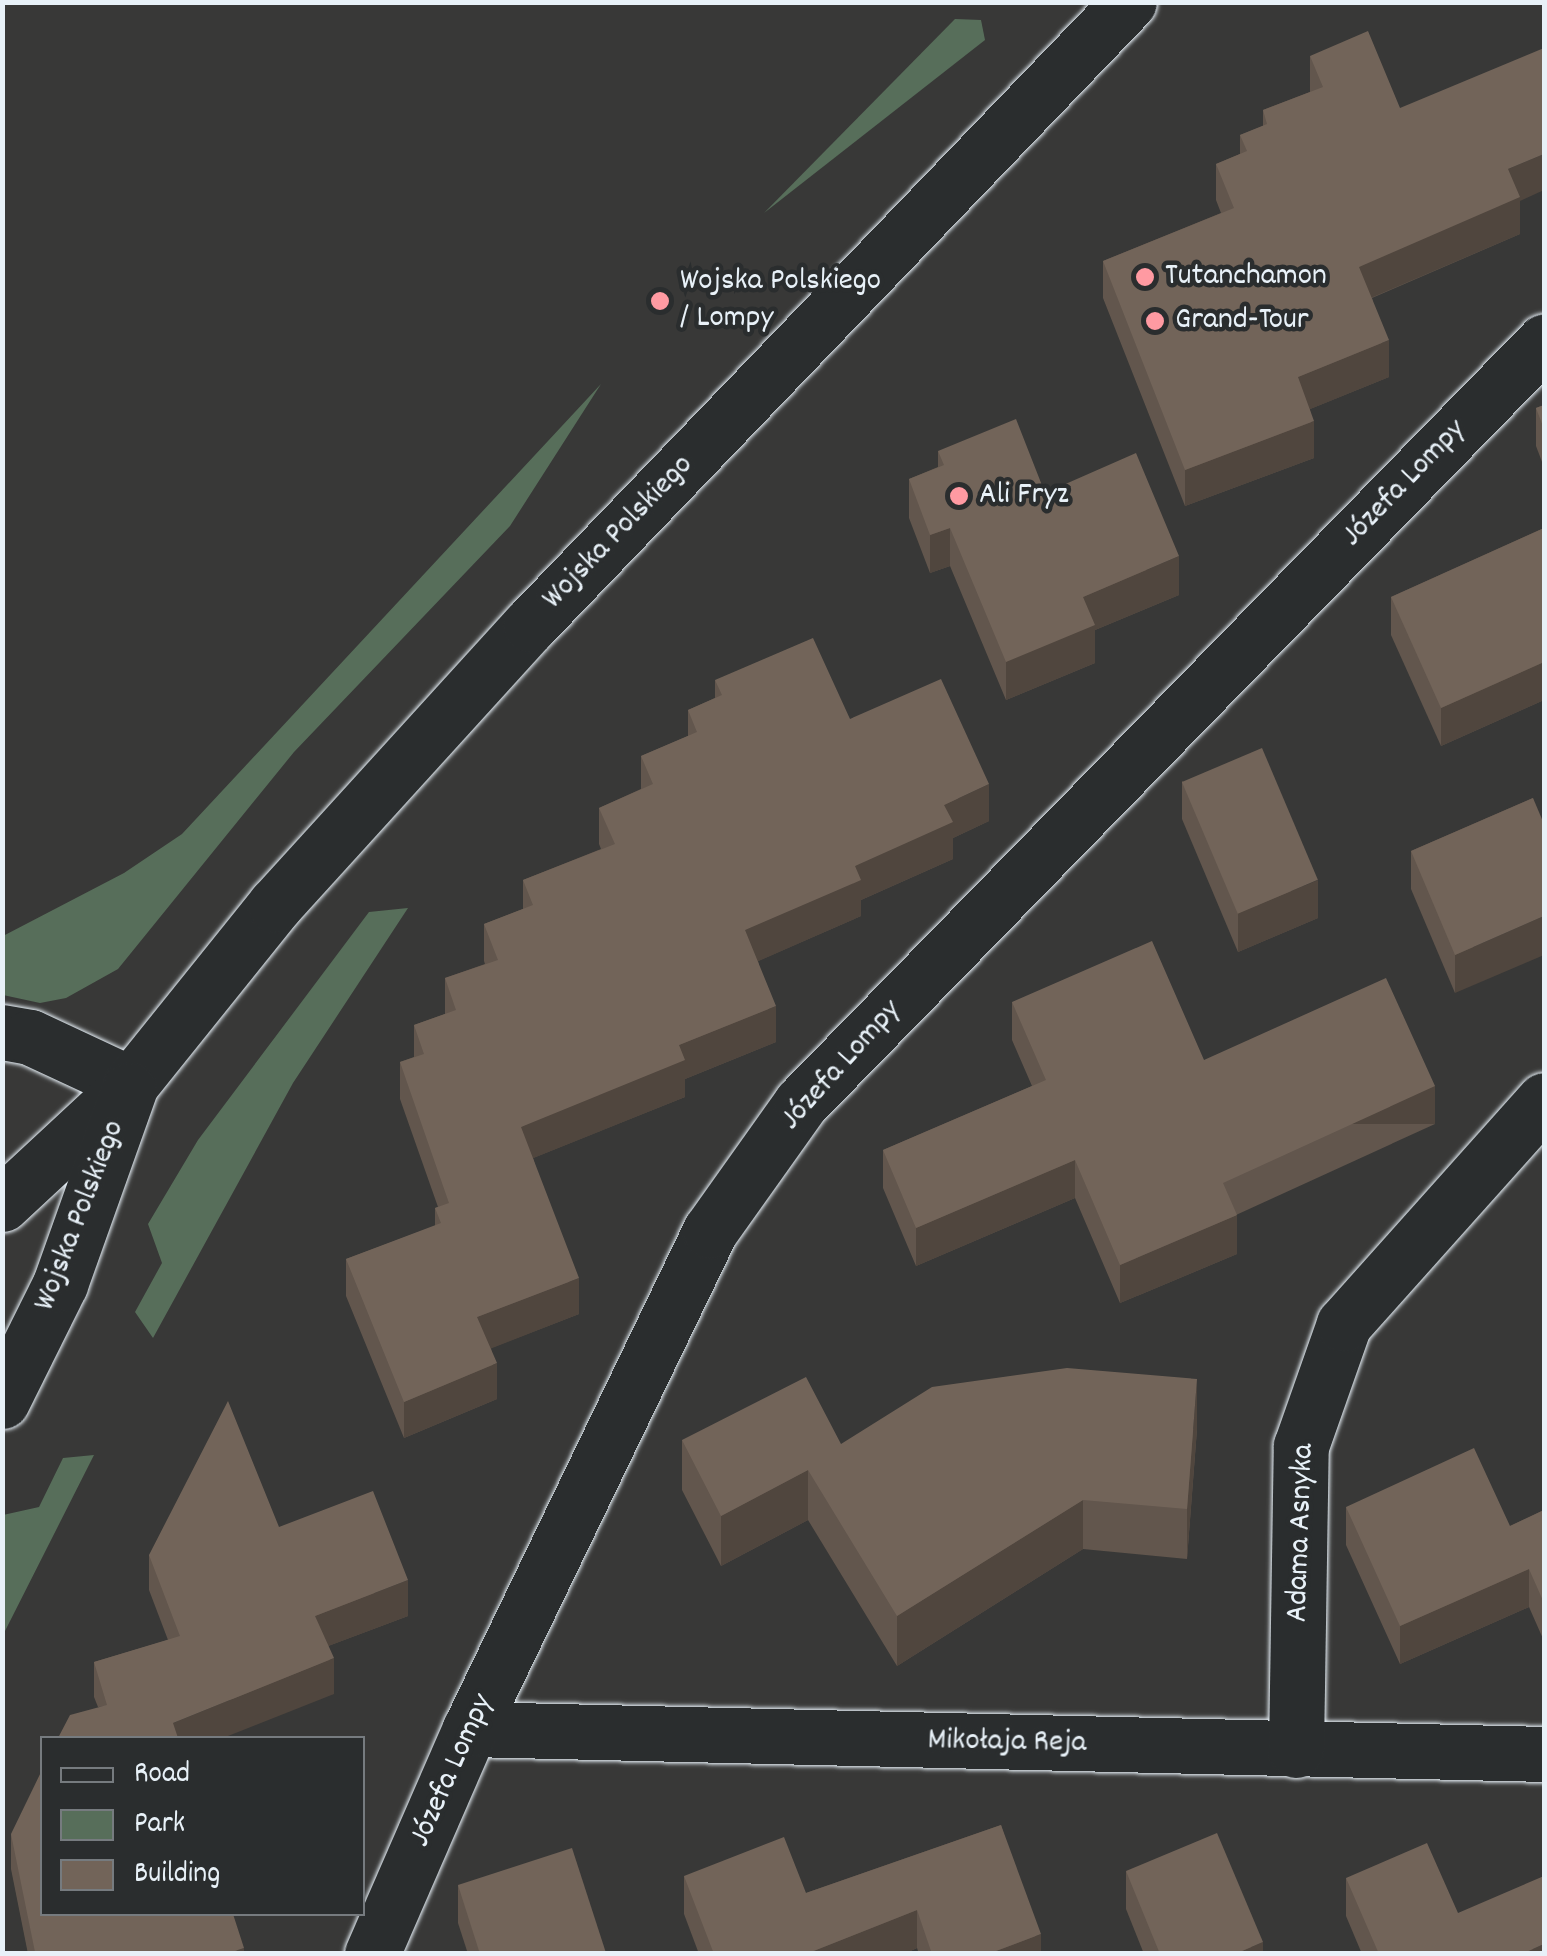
<!DOCTYPE html>
<meta charset="utf-8">
<style>
body{margin:0}
#map{position:relative;width:1547px;height:1956px;overflow:hidden;background:#383837;font-family:Dekko,sans-serif}
div>[style]{position:absolute}
.green>*{inset:0;background:#576e5a}
.roads{filter:drop-shadow(0 0 2px #e8f1f8) drop-shadow(0 0 2px #e8f1f8)}
.street>*{height:55px;margin:-27.5px;padding:0 27.5px;transform-origin:27.5px;border-radius:27.5px;background:#2a2d2e}
.secondary>*{height:55px;margin:-27.5px;padding:0 27.5px;transform-origin:27.5px;border-radius:27.5px;background:#2a2d2e}
.wall>*{inset:0;background:#62564d}
.shaded-wall>*{inset:0;background:#50463e;transform-origin:0 0}
.building>*{inset:0;background:#726459;transform-origin:0 0}
.dots>*{width:28px;height:28px;translate:-50% -50%;box-sizing:border-box;border:5px solid #2a2d2e;border-radius:50%}
span{translate:-50% -50%;white-space:nowrap;text-align:center;line-height:1.15;-webkit-text-stroke:9px #2a2d2e;paint-order:stroke}
.poi-label{font-size:32px;color:#e8f1f8}
.left{translate:0 -50%;text-align:left}
.street-label{font-size:32px;color:#e8f1f8}
.frame{position:absolute;inset:0;border:5px solid #e8f1f8;pointer-events:none}
.legend{position:absolute;left:40px;top:1736px;width:325px;height:180px;box-sizing:border-box;background:#2a2d2e;border:2px solid #767b7f;margin:0;padding:12px 18px;list-style:none;font-size:30px;color:#e8f1f8}
.legend li{display:flex;align-items:center;gap:20px;height:50px}
.legend b{width:50px;border:2px solid #767b7f}
</style>
<div id="map">
<div class="green">
<div style="clip-path:polygon(955px 19px,981px 20px,985px 40px,764px 213px)"></div>
<div style="clip-path:polygon(601px 384px,510px 526px,294px 752px,118px 969px,66px 998px,40px 1003px,3px 995px,3px 936px,124px 873px,182px 834px)"></div>
<div style="clip-path:polygon(408px 908px,293px 1083px,153px 1338px,135px 1312px,162px 1263px,148px 1224px,198px 1140px,369px 912px)"></div>
<div style="clip-path:polygon(94px 1455px,3px 1635px,3px 1515px,39px 1507px,63px 1458px)"></div>
</div>
<div class="roads">
<div class="street">
<div style="left:2px;top:1032px;width:28px;rotate:10deg"></div>
<div style="left:30px;top:1037px;width:111px;rotate:25deg"></div>
<div style="left:470px;top:1729px;width:1074px;rotate:1.33deg"></div>
<div style="left:1296px;top:1750px;width:304px;rotate:-89.1deg"></div>
<div style="left:1301px;top:1446px;width:129px;rotate:-70.6deg"></div>
<div style="left:1344px;top:1324px;width:300px;rotate:-48.2deg"></div>
<div style="left:372px;top:1954px;width:245px;rotate:-66.5deg"></div>
<div style="left:470px;top:1729px;width:553px;rotate:-64.27deg"></div>
<div style="left:710px;top:1231px;width:157px;rotate:-54.6deg"></div>
<div style="left:801px;top:1103px;width:1064px;rotate:-45.69deg"></div>
</div>
<div class="secondary">
<div style="left:2px;top:1204px;width:176px;rotate:-42.9deg"></div>
<div style="left:131px;top:1084px;width:230px;rotate:-51.2deg"></div>
<div style="left:275px;top:905px;width:379px;rotate:-47.7deg"></div>
<div style="left:530px;top:625px;width:864px;rotate:-46.13deg"></div>
<div style="left:2px;top:1401px;width:131px;rotate:-63.6deg"></div>
<div style="left:60px;top:1284px;width:206px;rotate:-70.4deg"></div>
</div>
</div>
<div class="wall">
<div style="clip-path:polygon(1310px 56px,1400px 108px,1520px 201px,1520px 234px,1372px 298px,1389px 377px,1310px 409px,1314px 458px,1185px 506px,1103px 298px,1103px 261px,1221px 213px,1216px 200px,1216px 164px,1240px 154px,1240px 135px,1263px 126px,1263px 110px,1310px 92px)"></div>
<div style="clip-path:polygon(1544px 405px,1544px 467px,1536px 446px,1536px 408px)"></div>
<div style="clip-path:polygon(938px 451px,1045px 493px,1179px 595px,1095px 630px,1095px 663px,1006px 700px,950px 566px,930px 573px,909px 518px,909px 479px,938px 467px)"></div>
<div style="clip-path:polygon(1544px 528px,1544px 700px,1441px 746px,1391px 635px,1391px 597px)"></div>
<div style="clip-path:polygon(715px 680px,850px 719px,989px 821px,953px 838px,953px 859px,861px 900px,861px 916px,758px 961px,776px 1042px,685px 1079px,685px 1097px,533px 1158px,579px 1314px,491px 1348px,497px 1399px,404px 1438px,346px 1296px,346px 1259px,435px 1226px,435px 1208px,438px 1207px,400px 1099px,400px 1062px,414px 1057px,414px 1025px,445px 1014px,445px 978px,485px 964px,484px 961px,484px 924px,523px 909px,523px 880px,601px 849px,599px 844px,599px 808px,641px 789px,641px 756px,688px 736px,688px 710px,715px 698px)"></div>
<div style="clip-path:polygon(1182px 781px,1318px 918px,1238px 952px,1182px 819px)"></div>
<div style="clip-path:polygon(1533px 798px,1455px 993px,1411px 889px,1411px 851px)"></div>
<div style="clip-path:polygon(1012px 1002px,1204px 1060px,1435px 1124px,1236px 1215px,1237px 1254px,1120px 1303px,1075px 1198px,916px 1266px,883px 1188px,883px 1150px,1032px 1086px,1012px 1040px)"></div>
<div style="clip-path:polygon(1197px 1429px,1187px 1559px,1083px 1549px,897px 1666px,808px 1520px,721px 1566px,682px 1490px,682px 1440px,841px 1444px)"></div>
<div style="clip-path:polygon(1346px 1507px,1510px 1526px,1544px 1510px,1544px 1641px,1529px 1607px,1400px 1664px,1346px 1545px)"></div>
<div style="clip-path:polygon(279px 1527px,408px 1616px,328px 1646px,334px 1694px,98px 1707px,94px 1697px,94px 1662px,168px 1640px,149px 1590px,149px 1555px)"></div>
<div style="clip-path:polygon(1001px 1825px,1041px 1954px,919px 1954px,917px 1948px,904px 1954px,699px 1954px,684px 1914px,684px 1876px,806px 1893px)"></div>
<div style="clip-path:polygon(11px 1834px,244px 1954px,28px 1954px,11px 1869px)"></div>
<div style="clip-path:polygon(1126px 1871px,1263px 1954px,1144px 1954px,1126px 1909px)"></div>
<div style="clip-path:polygon(1346px 1878px,1458px 1913px,1544px 1954px,1362px 1954px,1346px 1916px)"></div>
<div style="clip-path:polygon(458px 1885px,606px 1954px,468px 1954px,458px 1923px)"></div>
</div>
<div class="shaded-wall">
<div style="clip-path:polygon(1544px 154px,1544px 190px,1520px 201px,1520px 234px,1359px 303px,1359px 267px,1508px 169px)"></div>
<div style="clip-path:polygon(1389px 340px,1389px 377px,1298px 414px,1298px 377px)"></div>
<div style="clip-path:polygon(1314px 421px,1314px 458px,1185px 506px,1185px 470px)"></div>
<div style="clip-path:polygon(950px 528px,950px 566px,930px 573px,930px 535px)"></div>
<div style="clip-path:polygon(1179px 556px,1179px 595px,1095px 630px,1095px 663px,1006px 700px,1006px 662px,1083px 597px)"></div>
<div style="clip-path:polygon(1544px 662px,1544px 700px,1441px 746px,1441px 708px)"></div>
<div style="clip-path:polygon(989px 784px,989px 821px,953px 838px,953px 859px,861px 900px,861px 916px,745px 967px,745px 930px,855px 866px,944px 805px)"></div>
<div style="clip-path:polygon(1318px 880px,1318px 918px,1238px 952px,1238px 913px)"></div>
<div style="clip-path:polygon(1544px 916px,1544px 955px,1455px 993px,1455px 955px)"></div>
<div style="clip-path:polygon(776px 1006px,776px 1042px,685px 1079px,685px 1097px,521px 1163px,521px 1127px,679px 1045px)"></div>
<div style="left:1435px;top:1086px;width:38px;height:233px;rotate:90deg"></div>
<div style="clip-path:polygon(1075px 1160px,1075px 1198px,916px 1266px,916px 1228px)"></div>
<div style="clip-path:polygon(1237px 1215px,1237px 1254px,1120px 1303px,1120px 1265px)"></div>
<div style="clip-path:polygon(579px 1278px,579px 1314px,477px 1354px,477px 1317px)"></div>
<div style="clip-path:polygon(497px 1363px,497px 1399px,404px 1438px,404px 1402px)"></div>
<div style="clip-path:polygon(1197px 1379px,1197px 1429px,1187px 1559px,1187px 1509px)"></div>
<div style="clip-path:polygon(808px 1470px,808px 1520px,721px 1566px,721px 1516px)"></div>
<div style="clip-path:polygon(1083px 1500px,1083px 1549px,897px 1666px,897px 1616px)"></div>
<div style="clip-path:polygon(1529px 1569px,1529px 1607px,1400px 1664px,1400px 1626px)"></div>
<div style="clip-path:polygon(408px 1580px,408px 1616px,315px 1651px,315px 1616px)"></div>
<div style="clip-path:polygon(334px 1658px,334px 1694px,223px 1738px,173px 1738px,173px 1723px)"></div>
<div style="clip-path:polygon(917px 1910px,917px 1948px,904px 1954px,806px 1954px)"></div>
<div style="clip-path:polygon(1041px 1934px,1041px 1954px,988px 1954px)"></div>
<div style="clip-path:polygon(1263px 1942px,1263px 1954px,1235px 1954px)"></div>
<div style="clip-path:polygon(1544px 1944px,1544px 1954px,1522px 1954px)"></div>
<div style="clip-path:polygon(244px 1948px,244px 1954px,226px 1954px)"></div>
</div>
<div class="building">
<div style="clip-path:polygon(1368px 31px,1400px 108px,1544px 48px,1544px 154px,1508px 169px,1520px 197px,1359px 267px,1389px 340px,1298px 377px,1314px 421px,1185px 470px,1103px 261px,1234px 208px,1216px 164px,1247px 151px,1240px 135px,1267px 124px,1263px 110px,1323px 87px,1310px 56px)"></div>
<div style="clip-path:polygon(1544px 405px,1544px 429px,1536px 408px)"></div>
<div style="clip-path:polygon(1016px 419px,1045px 493px,1136px 453px,1179px 556px,1083px 597px,1095px 625px,1006px 662px,950px 528px,930px 535px,909px 479px,944px 465px,938px 451px)"></div>
<div style="clip-path:polygon(1544px 528px,1544px 662px,1441px 708px,1391px 597px)"></div>
<div style="clip-path:polygon(813px 638px,850px 719px,941px 679px,989px 784px,944px 805px,953px 822px,855px 866px,861px 880px,745px 930px,776px 1006px,679px 1045px,685px 1060px,521px 1127px,579px 1278px,477px 1317px,497px 1363px,404px 1402px,346px 1259px,441px 1223px,435px 1208px,449px 1203px,400px 1062px,424px 1054px,414px 1025px,456px 1010px,445px 978px,498px 960px,484px 924px,533px 905px,523px 880px,615px 844px,599px 808px,653px 784px,641px 756px,697px 732px,688px 710px,722px 695px,715px 680px)"></div>
<div style="left:1262px;top:748px;width:143px;height:87px;rotate:67deg"></div>
<div style="clip-path:polygon(1533px 798px,1544px 824px,1544px 916px,1455px 955px,1411px 851px)"></div>
<div style="clip-path:polygon(1152px 941px,1204px 1060px,1386px 978px,1435px 1086px,1223px 1183px,1237px 1215px,1120px 1265px,1075px 1160px,916px 1228px,883px 1150px,1046px 1080px,1012px 1002px)"></div>
<div style="clip-path:polygon(1067px 1368px,1197px 1379px,1187px 1509px,1083px 1500px,897px 1616px,808px 1470px,721px 1516px,682px 1440px,806px 1377px,841px 1444px,932px 1387px)"></div>
<div style="clip-path:polygon(228px 1401px,279px 1527px,373px 1491px,408px 1580px,315px 1616px,334px 1658px,173px 1723px,178px 1738px,58px 1738px,70px 1715px,107px 1705px,94px 1662px,180px 1636px,149px 1555px)"></div>
<div style="clip-path:polygon(1474px 1448px,1510px 1526px,1544px 1510px,1544px 1603px,1529px 1569px,1400px 1626px,1346px 1507px)"></div>
<div style="clip-path:polygon(42px 1770px,42px 1914px,233px 1914px,244px 1948px,226px 1954px,30px 1954px,35px 1952px,11px 1834px)"></div>
<div style="clip-path:polygon(1001px 1825px,1041px 1934px,988px 1954px,932px 1954px,917px 1910px,806px 1954px,714px 1954px,684px 1876px,784px 1837px,806px 1893px)"></div>
<div style="clip-path:polygon(1217px 1833px,1263px 1942px,1235px 1954px,1160px 1954px,1126px 1871px)"></div>
<div style="clip-path:polygon(1427px 1843px,1458px 1913px,1544px 1876px,1544px 1944px,1522px 1954px,1379px 1954px,1346px 1878px)"></div>
<div style="clip-path:polygon(572px 1848px,606px 1953px,480px 1954px,458px 1885px)"></div>
</div>
<div class="dots">
<div style="left:1145px;top:277px;background:#ff9aa2"></div>
<div style="left:660px;top:301px;background:#ff9aa2"></div>
<div style="left:1155px;top:321px;background:#ff9aa2"></div>
<div style="left:959px;top:496px;background:#ff9aa2"></div>
</div>
<div class="poi-label">
<span class="left" style="left:1165px;top:277px">Tutanchamon</span>
<span class="left" style="left:680px;top:301px">Wojska Polskiego<br>/ Lompy</span>
<span class="left" style="left:1175px;top:321px">Grand-Tour</span>
<span class="left" style="left:979px;top:496px">Ali Fryz</span>
</div>
<div class="street-label">
<span style="left:1405px;top:484px;rotate:-46deg">Józefa Lompy</span>
<span style="left:619px;top:533px;rotate:-46deg">Wojska Polskiego</span>
<span style="left:842px;top:1066px;rotate:-48deg">Józefa Lompy</span>
<span style="left:81px;top:1216px;rotate:-69deg">Wojska Polskiego</span>
<span style="left:1302px;top:1533px;rotate:-88deg">Adama Asnyka</span>
<span style="left:1007px;top:1743px;rotate:1deg">Mikołaja Reja</span>
<span style="left:453px;top:1771px;rotate:-66deg">Józefa Lompy</span>
</div>
<div class="frame"></div>
<ul class="legend">
<li><b style="height:12px;background:#2a2d2e"></b>Road</li>
<li><b style="height:28px;background:#576e5a"></b>Park</li>
<li><b style="height:28px;background:#726459"></b>Building</li>
</ul>
</div>
